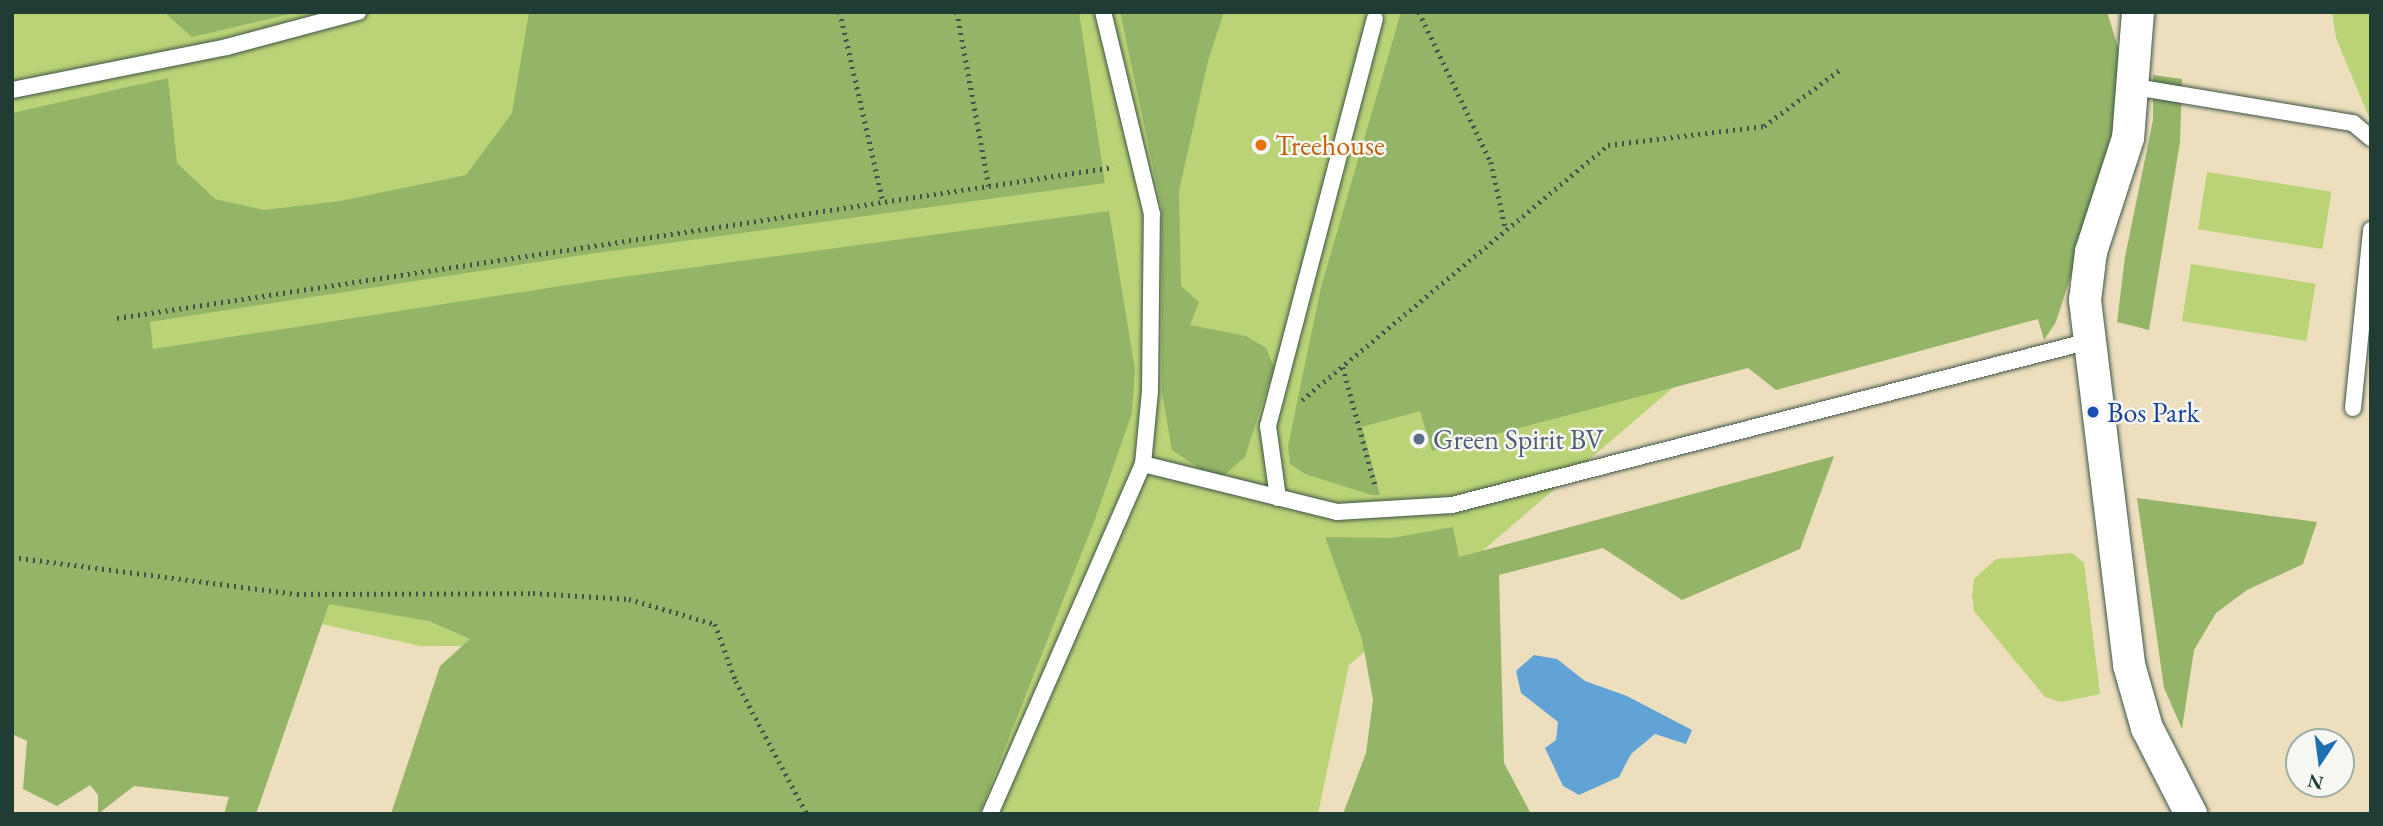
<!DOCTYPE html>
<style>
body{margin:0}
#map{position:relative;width:2383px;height:826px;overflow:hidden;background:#eddfbe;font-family:"EB Garamond",serif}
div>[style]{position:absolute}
.green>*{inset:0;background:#bbd377;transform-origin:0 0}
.forest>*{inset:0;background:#94b568}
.water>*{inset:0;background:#62a3d5}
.path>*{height:4.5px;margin-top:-2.25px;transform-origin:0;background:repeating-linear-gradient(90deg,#3e5549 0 2px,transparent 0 7px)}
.roads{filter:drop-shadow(0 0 2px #3e5549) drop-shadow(0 0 2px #3e5549)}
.service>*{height:16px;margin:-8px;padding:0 8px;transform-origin:8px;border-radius:8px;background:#fff}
.minor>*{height:32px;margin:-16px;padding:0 16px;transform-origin:16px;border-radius:16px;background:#fff}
.dots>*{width:19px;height:19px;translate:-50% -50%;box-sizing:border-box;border:4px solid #f6f6f2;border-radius:50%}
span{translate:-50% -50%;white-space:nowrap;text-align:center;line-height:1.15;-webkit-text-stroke:5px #f6f6f2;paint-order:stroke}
.food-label{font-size:28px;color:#c56008}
.left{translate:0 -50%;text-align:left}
.transit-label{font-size:28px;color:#164399}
.service-label{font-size:28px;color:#4e5e75}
.frame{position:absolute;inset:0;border:14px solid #1f3d34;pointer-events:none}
.north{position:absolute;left:2285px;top:728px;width:70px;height:70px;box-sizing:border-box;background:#f6f6f2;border:2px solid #a0aca6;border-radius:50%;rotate:193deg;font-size:19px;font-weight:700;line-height:28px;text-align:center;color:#1f3d34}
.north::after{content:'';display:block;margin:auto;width:24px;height:32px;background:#1f6fb2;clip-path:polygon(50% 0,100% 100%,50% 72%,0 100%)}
</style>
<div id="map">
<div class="green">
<div style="clip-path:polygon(12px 12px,2081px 12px,1730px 339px,1349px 665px,1318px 814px,867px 814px,704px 647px,420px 646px,12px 555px)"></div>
<div style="clip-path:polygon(2332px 12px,2371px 12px,2371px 122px,2336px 38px)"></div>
<div style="left:2207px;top:172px;width:126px;height:58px;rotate:9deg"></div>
<div style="left:2191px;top:264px;width:126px;height:58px;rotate:9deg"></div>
<div style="clip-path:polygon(2072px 553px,2084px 563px,2100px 694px,2061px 702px,2045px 697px,1974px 611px,1972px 596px,1974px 579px,1996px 559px)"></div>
</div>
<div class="forest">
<div style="clip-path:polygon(164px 12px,298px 12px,192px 37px)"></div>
<div style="clip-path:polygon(529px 12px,1079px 12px,1105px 183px,589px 254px,150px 322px,153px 349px,593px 281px,1109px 211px,1135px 370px,1132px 413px,1095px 519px,979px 814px,391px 814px,440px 666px,470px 639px,429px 621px,329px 604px,256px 814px,224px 814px,229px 797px,134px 786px,98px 814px,98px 795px,90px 785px,57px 806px,23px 789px,27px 741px,12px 734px,12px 113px,168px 78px,177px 163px,215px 199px,264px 210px,340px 201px,466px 175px,512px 113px)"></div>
<div style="clip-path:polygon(1120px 12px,1224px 12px,1208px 61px,1179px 191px,1181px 286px,1199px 302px,1190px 325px,1246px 336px,1266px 348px,1274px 367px,1245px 457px,1224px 475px,1208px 474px,1172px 450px,1162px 393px,1162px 209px)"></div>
<div style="clip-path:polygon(1401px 12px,2107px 12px,2124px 66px,2121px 119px,2056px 322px,2044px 340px,2038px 319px,1776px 390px,1748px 368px,1432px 451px,1420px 411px,1362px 427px,1380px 495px,1372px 495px,1305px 474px,1290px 464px,1288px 446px,1321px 287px)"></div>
<div style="clip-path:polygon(2153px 75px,2182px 79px,2180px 142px,2149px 330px,2117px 322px,2125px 257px,2153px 120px)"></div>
<div style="clip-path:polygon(1834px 456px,1800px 549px,1682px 600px,1603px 548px,1499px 575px,1504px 763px,1531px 814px,1343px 814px,1366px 753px,1373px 700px,1362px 639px,1325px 537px,1392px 538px,1453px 527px,1459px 557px)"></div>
<div style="clip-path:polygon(2137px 498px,2317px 522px,2303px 564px,2247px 590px,2216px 613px,2194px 650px,2182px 729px,2164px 688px)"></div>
</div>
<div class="water">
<div style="clip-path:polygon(1534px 655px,1557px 659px,1585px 681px,1627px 696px,1692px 730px,1686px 744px,1655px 734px,1631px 754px,1619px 777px,1579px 795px,1563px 786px,1545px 748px,1556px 740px,1558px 722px,1521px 693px,1516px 671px)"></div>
</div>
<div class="path">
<div style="left:840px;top:12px;width:195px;rotate:77.2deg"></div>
<div style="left:957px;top:12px;width:177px;rotate:79.6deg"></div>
<div style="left:1419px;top:12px;width:166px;rotate:64.4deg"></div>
<div style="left:1491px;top:162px;width:70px;rotate:77.6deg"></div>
<div style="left:117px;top:318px;width:1008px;rotate:-8.61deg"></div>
<div style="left:1343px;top:367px;width:122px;rotate:74.8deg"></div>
<div style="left:1302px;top:400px;width:398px;rotate:-39.8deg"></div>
<div style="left:1608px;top:145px;width:157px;rotate:-6.9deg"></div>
<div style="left:1764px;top:126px;width:96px;rotate:-36.5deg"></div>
<div style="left:12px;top:557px;width:287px;rotate:7.4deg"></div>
<div style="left:297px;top:594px;width:236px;rotate:-0.2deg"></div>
<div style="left:533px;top:593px;width:96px;rotate:3.6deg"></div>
<div style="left:629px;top:599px;width:90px;rotate:16.2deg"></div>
<div style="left:715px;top:624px;width:61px;rotate:69.8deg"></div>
<div style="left:736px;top:681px;width:151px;rotate:61.9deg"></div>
</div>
<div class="roads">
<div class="service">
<div style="left:2135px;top:87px;width:221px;rotate:9.4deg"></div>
<div style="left:2353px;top:123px;width:23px;rotate:40deg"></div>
<div style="left:12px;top:90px;width:219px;rotate:-11.3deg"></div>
<div style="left:227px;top:47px;width:136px;rotate:-15deg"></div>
<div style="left:2353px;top:408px;width:179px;rotate:-84.2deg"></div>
<div style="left:1143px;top:464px;width:200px;rotate:13.9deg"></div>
<div style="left:1337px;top:512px;width:115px;rotate:-3.5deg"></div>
<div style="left:1452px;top:505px;width:659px;rotate:-14.42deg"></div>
<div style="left:1278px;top:498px;width:73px;rotate:-97.9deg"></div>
<div style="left:1268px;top:426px;width:421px;rotate:-75.3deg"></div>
<div style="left:990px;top:814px;width:382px;rotate:-66.4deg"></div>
<div style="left:1143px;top:464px;width:73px;rotate:-84.5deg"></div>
<div style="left:1150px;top:391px;width:177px;rotate:-89.4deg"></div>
<div style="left:1152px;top:214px;width:208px;rotate:-103.6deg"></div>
</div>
<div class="minor">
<div style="left:2138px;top:12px;width:126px;rotate:94.5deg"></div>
<div style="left:2128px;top:138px;width:120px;rotate:108deg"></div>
<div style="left:2091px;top:252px;width:48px;rotate:97.1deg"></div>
<div style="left:2085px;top:300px;width:368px;rotate:83.1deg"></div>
<div style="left:2129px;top:665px;width:66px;rotate:74.1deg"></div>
<div style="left:2147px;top:728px;width:97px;rotate:62.9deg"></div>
</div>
</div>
<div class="dots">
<div style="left:1261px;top:145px;background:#e8710a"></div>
<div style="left:2093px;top:412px;background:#1a4fb4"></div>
<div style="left:1419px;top:439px;background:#5c6f8a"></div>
</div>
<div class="food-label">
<span class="left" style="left:1275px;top:145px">Treehouse</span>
</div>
<div class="transit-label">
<span class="left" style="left:2107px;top:412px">Bos Park</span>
</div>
<div class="service-label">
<span class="left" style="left:1433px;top:439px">Green Spirit BV</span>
</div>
<div class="frame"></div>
<div class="north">N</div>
</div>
